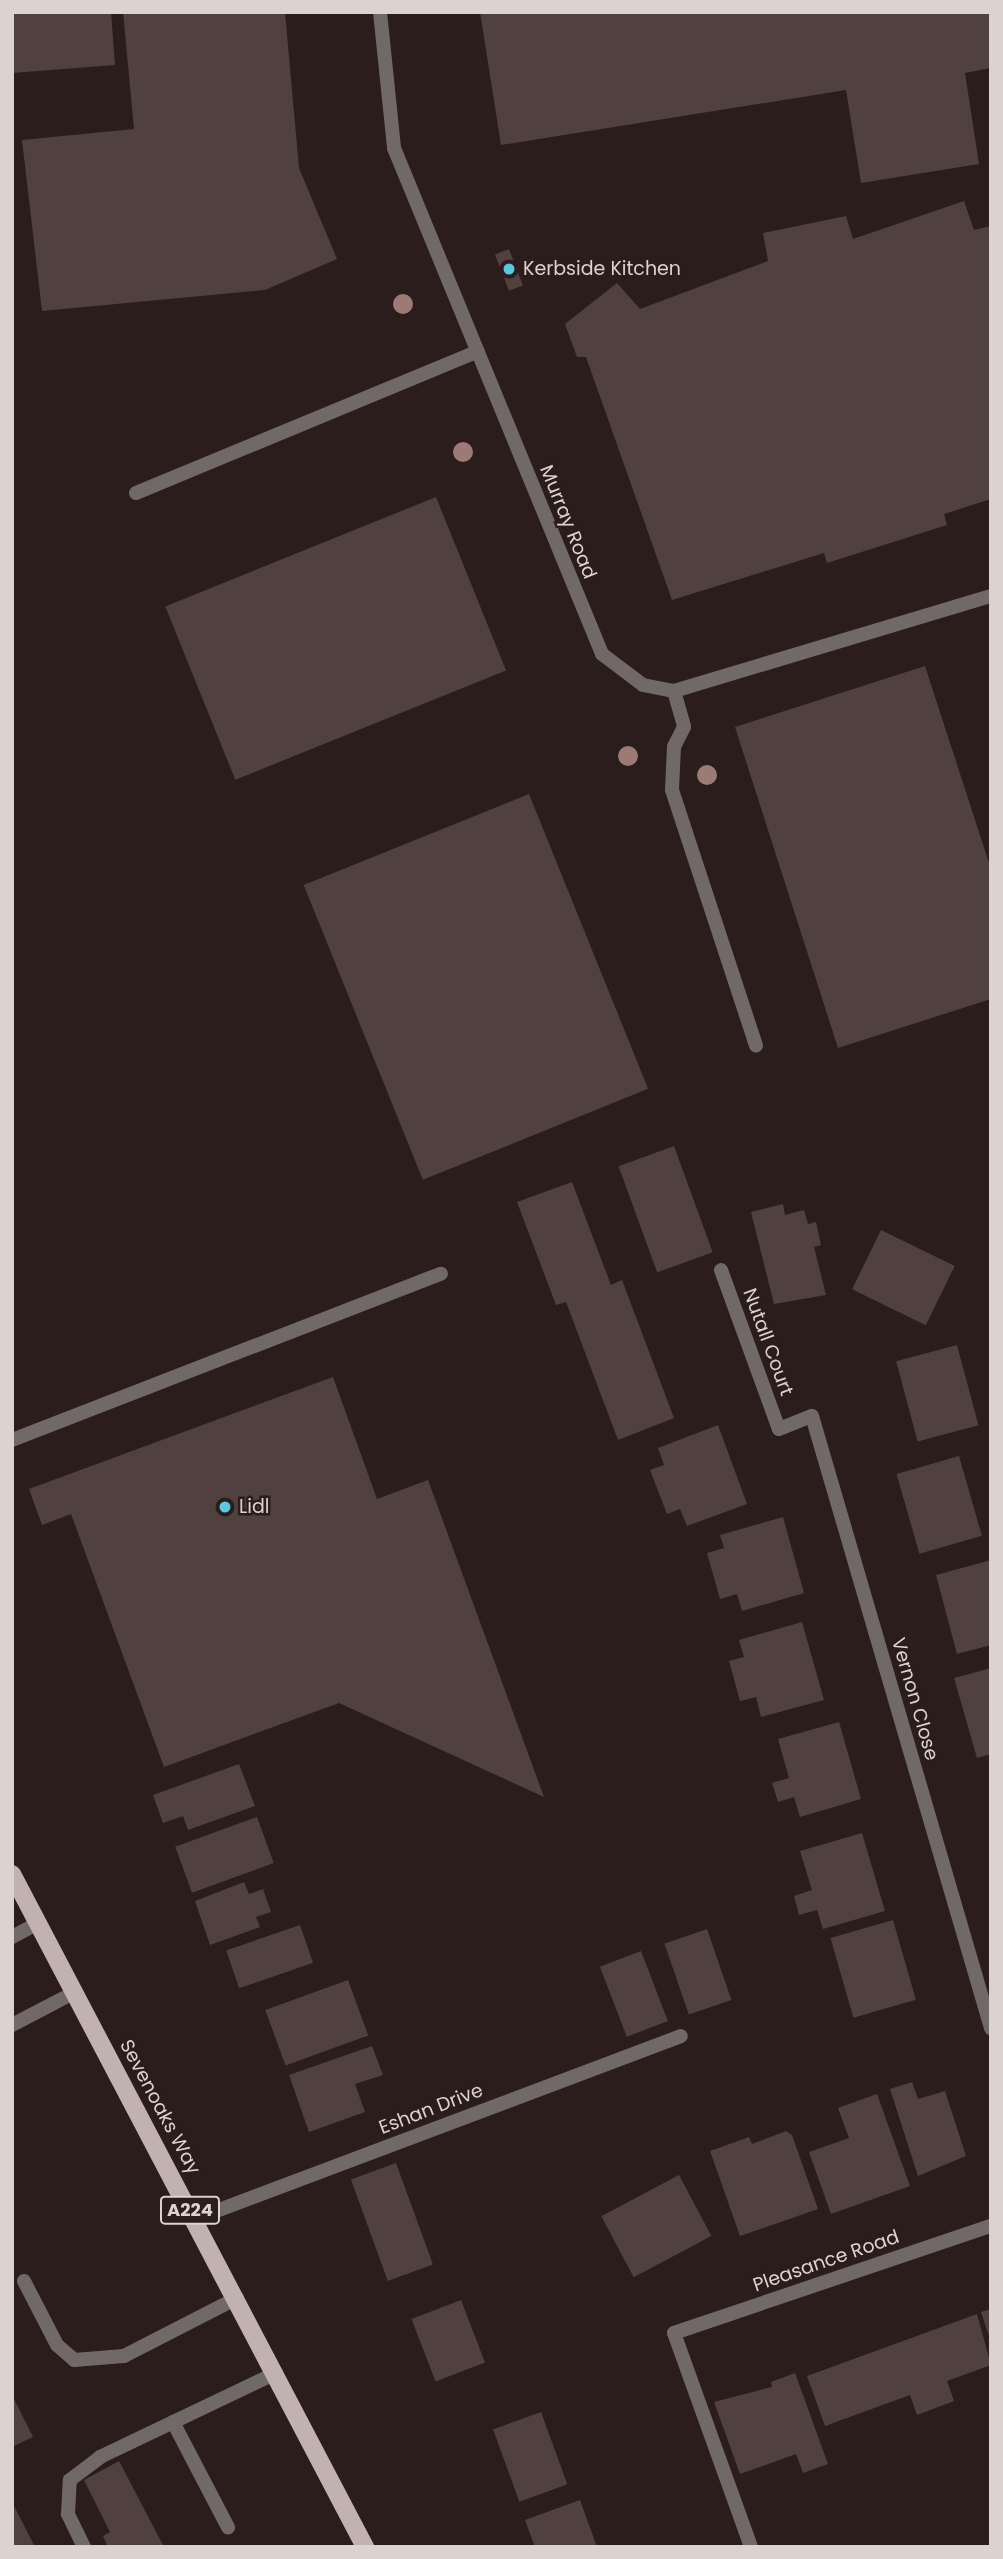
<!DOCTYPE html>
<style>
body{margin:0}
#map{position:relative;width:1003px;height:2559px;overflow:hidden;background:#2a1d1b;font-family:Poppins,sans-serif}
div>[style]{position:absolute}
.building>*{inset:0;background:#50413f;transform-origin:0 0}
.service>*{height:14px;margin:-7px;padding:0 7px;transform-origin:7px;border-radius:7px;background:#706967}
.minor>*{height:14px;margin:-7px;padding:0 7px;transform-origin:7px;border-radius:7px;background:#706967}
.primary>*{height:18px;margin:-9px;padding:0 9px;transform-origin:9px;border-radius:9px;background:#c1b2af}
.trees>*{width:20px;height:20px;margin:-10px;border-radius:50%;background:#9c7a75}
.dots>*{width:19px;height:19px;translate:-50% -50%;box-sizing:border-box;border:4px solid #2a1d1b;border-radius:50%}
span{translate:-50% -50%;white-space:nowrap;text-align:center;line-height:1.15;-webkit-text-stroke:5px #2a1d1b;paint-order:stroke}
.shield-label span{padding:2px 5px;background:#2a1d1b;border:2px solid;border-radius:5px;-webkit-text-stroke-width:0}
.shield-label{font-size:18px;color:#dcd3d1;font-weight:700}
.poi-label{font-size:19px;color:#dcd3d1}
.left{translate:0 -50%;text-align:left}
.street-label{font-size:19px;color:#dcd3d1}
.frame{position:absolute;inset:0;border:14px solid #dcd3d1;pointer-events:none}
</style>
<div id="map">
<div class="building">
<div style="clip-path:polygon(12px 12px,111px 12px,115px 65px,12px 73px)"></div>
<div style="clip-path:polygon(123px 12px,285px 12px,299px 168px,337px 259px,265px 290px,42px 311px,22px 140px,134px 129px)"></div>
<div style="clip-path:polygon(480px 12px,991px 12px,991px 68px,965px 73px,979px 164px,861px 183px,846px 90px,501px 145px)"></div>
<div style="clip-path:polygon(964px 201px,974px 230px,991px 226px,991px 499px,944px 514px,947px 525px,827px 563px,824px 553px,672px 600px,586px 357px,577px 357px,565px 324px,617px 283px,640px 309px,768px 261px,763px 233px,846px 216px,853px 239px)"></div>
<div style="left:509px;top:249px;width:39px;height:15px;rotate:69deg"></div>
<div style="left:436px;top:497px;width:187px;height:292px;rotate:68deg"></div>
<div style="clip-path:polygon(925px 666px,991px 869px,991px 999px,838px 1048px,735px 727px)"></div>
<div style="left:529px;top:794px;width:318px;height:243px;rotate:68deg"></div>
<div style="left:674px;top:1146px;width:113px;height:59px;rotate:70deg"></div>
<div style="clip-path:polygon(572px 1182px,611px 1285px,622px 1280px,674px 1418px,618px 1440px,566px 1302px,556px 1305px,517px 1202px)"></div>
<div style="clip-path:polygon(783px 1204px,785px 1215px,804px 1210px,808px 1224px,816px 1222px,821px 1245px,814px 1247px,826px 1295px,774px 1304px,751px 1212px)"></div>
<div style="left:881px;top:1230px;width:82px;height:66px;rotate:26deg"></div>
<div style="left:957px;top:1345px;width:83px;height:63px;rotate:75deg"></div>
<div style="clip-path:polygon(333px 1377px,377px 1499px,428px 1480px,544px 1797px,339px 1703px,164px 1767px,71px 1514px,42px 1525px,29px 1489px)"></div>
<div style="clip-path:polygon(718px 1425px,747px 1504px,687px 1526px,680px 1509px,667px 1514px,650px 1470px,664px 1465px,658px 1448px)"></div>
<div style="left:959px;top:1456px;width:83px;height:65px;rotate:74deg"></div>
<div style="clip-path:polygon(783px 1517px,804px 1593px,742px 1611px,737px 1594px,720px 1599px,707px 1553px,724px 1548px,720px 1535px)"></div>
<div style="clip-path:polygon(991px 1560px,991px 1645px,957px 1654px,936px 1575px)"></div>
<div style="clip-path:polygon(802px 1622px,824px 1700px,761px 1717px,756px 1697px,740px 1701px,729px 1661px,744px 1657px,739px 1640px)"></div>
<div style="clip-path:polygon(991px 1668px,991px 1754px,977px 1758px,954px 1678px)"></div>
<div style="clip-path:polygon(839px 1722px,861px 1799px,800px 1817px,794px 1797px,778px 1802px,772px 1783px,789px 1778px,778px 1739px)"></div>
<div style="clip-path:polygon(239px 1764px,255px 1806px,188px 1830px,183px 1816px,163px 1823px,153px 1795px)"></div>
<div style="left:257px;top:1817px;width:49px;height:87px;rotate:70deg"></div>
<div style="clip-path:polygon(862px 1833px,885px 1911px,823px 1929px,817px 1910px,799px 1915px,794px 1896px,812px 1890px,800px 1851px)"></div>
<div style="clip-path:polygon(244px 1882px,249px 1894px,263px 1889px,271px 1912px,256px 1917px,260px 1927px,210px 1945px,195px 1901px)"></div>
<div style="left:893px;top:1920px;width:83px;height:65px;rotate:74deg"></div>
<div style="left:300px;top:1925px;width:40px;height:78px;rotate:71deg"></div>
<div style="left:707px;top:1929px;width:75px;height:45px;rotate:71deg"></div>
<div style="left:641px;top:1951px;width:75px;height:44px;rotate:69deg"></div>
<div style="left:348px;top:1980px;width:59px;height:88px;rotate:70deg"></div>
<div style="clip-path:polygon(372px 2046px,383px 2075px,355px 2084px,365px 2112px,309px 2132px,289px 2075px)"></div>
<div style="clip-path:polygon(912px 2082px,918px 2099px,945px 2091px,966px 2156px,918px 2176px,890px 2089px)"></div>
<div style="clip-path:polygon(877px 2094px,910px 2186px,831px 2214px,809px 2152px,849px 2138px,838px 2108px)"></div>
<div style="clip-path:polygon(786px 2131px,792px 2135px,818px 2209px,740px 2236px,710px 2151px,749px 2137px,752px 2144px)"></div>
<div style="left:396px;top:2163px;width:108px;height:48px;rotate:70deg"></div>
<div style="left:679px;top:2175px;width:69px;height:88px;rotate:62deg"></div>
<div style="left:461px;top:2300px;width:67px;height:53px;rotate:69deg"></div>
<div style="clip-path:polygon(991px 2309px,991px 2339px,990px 2339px,981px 2312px)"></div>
<div style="clip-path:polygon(977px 2314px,991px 2365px,947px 2381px,954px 2401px,917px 2415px,910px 2395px,825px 2426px,807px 2376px)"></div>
<div style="clip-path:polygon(795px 2373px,828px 2464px,803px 2473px,796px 2454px,740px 2474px,714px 2402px,772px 2387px,771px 2382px)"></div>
<div style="clip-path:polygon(12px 2395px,33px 2437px,12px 2447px)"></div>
<div style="left:541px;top:2412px;width:77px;height:51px;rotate:70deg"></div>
<div style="clip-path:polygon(119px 2461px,164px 2547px,108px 2547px,103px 2536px,110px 2532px,84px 2480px)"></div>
<div style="clip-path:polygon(580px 2500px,597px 2547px,535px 2547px,525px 2520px)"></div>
<div style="clip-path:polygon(12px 2502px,35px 2547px,12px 2547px)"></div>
</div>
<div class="service">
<div style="left:136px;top:493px;width:370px;rotate:-22.5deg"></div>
<div style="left:674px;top:691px;width:37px;rotate:74deg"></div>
<div style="left:684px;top:727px;width:22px;rotate:117deg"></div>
<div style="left:674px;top:747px;width:43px;rotate:92.7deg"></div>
<div style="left:672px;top:790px;width:269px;rotate:71.8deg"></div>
<div style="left:721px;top:1270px;width:169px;rotate:70deg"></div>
<div style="left:12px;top:1440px;width:460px;rotate:-21.2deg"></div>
<div style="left:12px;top:1937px;width:30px;rotate:-28deg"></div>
<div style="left:12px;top:2025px;width:71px;rotate:-27.6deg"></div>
<div style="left:24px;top:2281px;width:72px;rotate:62.7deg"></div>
<div style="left:57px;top:2345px;width:23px;rotate:41deg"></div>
<div style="left:74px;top:2360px;width:50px;rotate:-4.6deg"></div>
<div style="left:124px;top:2356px;width:127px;rotate:-27.2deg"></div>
<div style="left:674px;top:2333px;width:227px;rotate:70.2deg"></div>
<div style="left:173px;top:2422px;width:119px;rotate:62.4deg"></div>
<div style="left:84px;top:2547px;width:37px;rotate:-116deg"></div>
<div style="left:68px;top:2514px;width:34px;rotate:-87deg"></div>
<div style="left:70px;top:2480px;width:38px;rotate:-37deg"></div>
<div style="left:100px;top:2457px;width:195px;rotate:-25.5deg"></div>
</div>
<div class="minor">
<div style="left:380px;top:12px;width:137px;rotate:84.1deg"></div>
<div style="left:394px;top:148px;width:547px;rotate:67.65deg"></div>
<div style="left:602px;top:654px;width:51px;rotate:37.1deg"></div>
<div style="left:643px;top:685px;width:32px;rotate:11deg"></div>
<div style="left:674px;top:691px;width:331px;rotate:-16.7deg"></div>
<div style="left:779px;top:1429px;width:35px;rotate:-22deg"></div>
<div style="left:812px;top:1416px;width:638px;rotate:73.7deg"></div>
<div style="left:195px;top:2219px;width:519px;rotate:-20.63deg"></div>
<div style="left:674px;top:2333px;width:335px;rotate:-18.7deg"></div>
</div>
<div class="primary">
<div style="left:12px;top:1874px;width:760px;rotate:62.32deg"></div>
</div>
<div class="trees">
<div style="left:403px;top:304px"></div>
<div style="left:463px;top:452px"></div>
<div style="left:628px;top:756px"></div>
<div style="left:707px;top:775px"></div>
</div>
<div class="dots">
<div style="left:509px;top:269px;background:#58c8e4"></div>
<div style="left:225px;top:1507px;background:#58c8e4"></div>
</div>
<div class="shield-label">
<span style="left:190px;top:2210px">A224</span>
</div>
<div class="poi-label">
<span class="left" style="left:523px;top:269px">Kerbside Kitchen</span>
<span class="left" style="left:239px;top:1507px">Lidl</span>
</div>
<div class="street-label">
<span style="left:568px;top:522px;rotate:68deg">Murray Road</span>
<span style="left:768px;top:1342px;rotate:70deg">Nutall Court</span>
<span style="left:915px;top:1699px;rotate:74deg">Vernon Close</span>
<span style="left:160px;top:2107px;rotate:62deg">Sevenoaks Way</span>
<span style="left:431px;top:2109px;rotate:-21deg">Eshan Drive</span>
<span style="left:826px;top:2261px;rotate:-19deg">Pleasance Road</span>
</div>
<div class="frame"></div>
</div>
